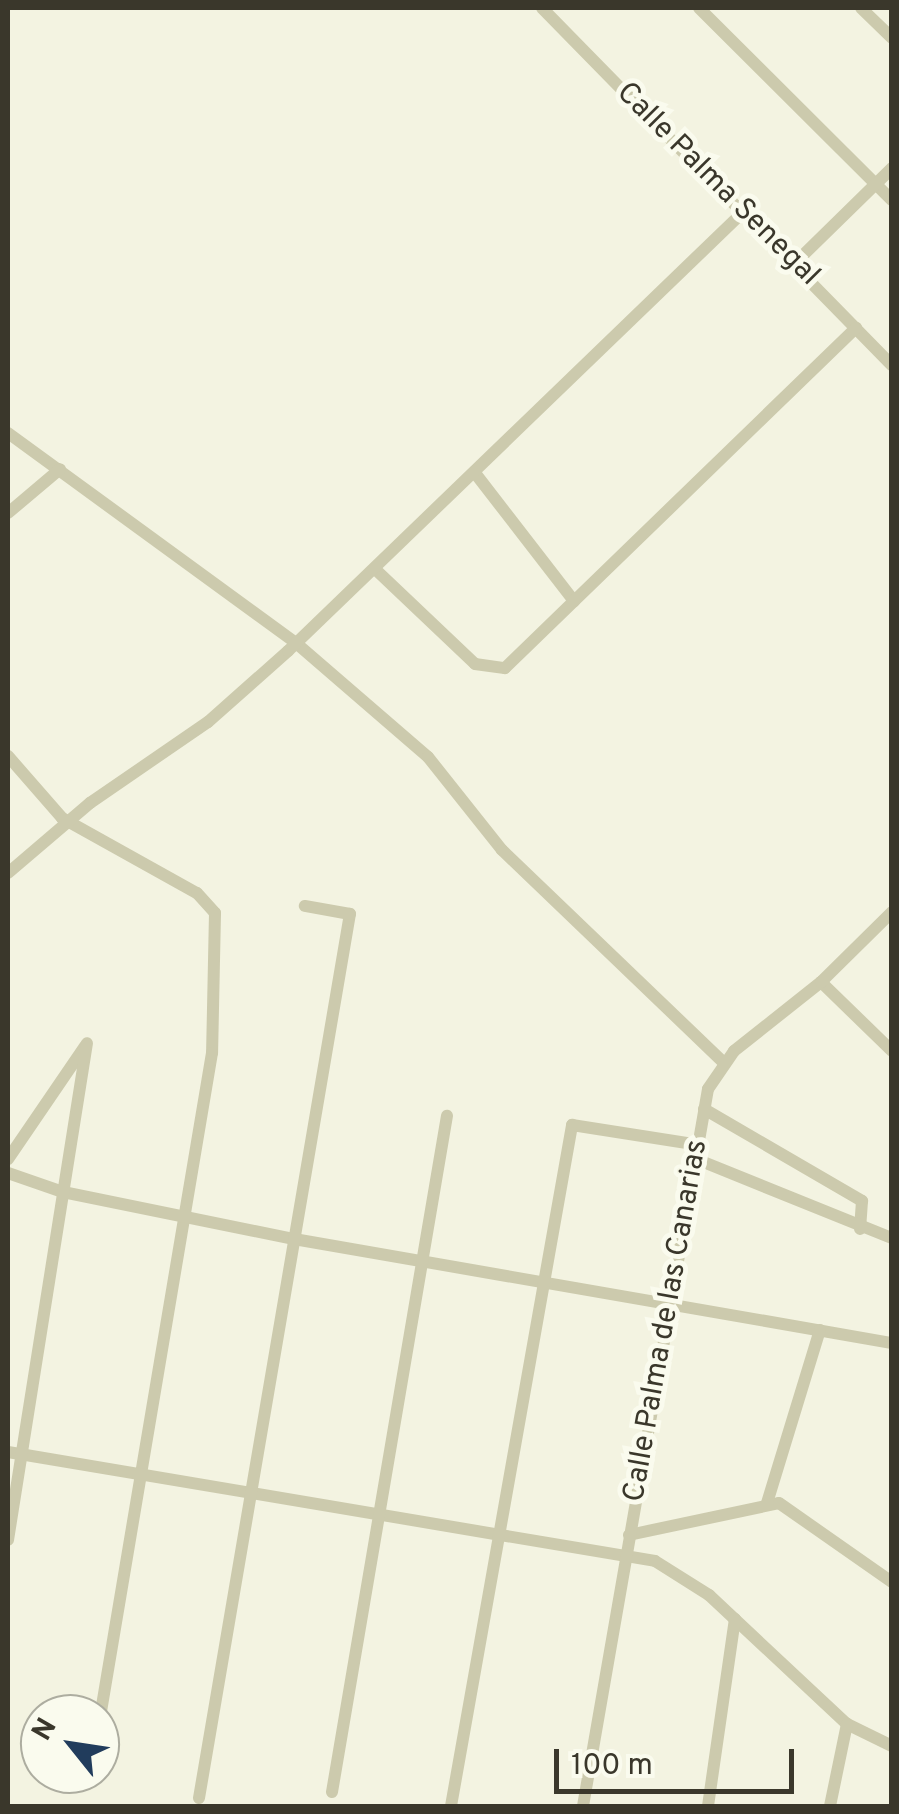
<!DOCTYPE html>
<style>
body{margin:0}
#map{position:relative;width:899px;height:1814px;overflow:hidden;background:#f3f3e1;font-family:Overpass,sans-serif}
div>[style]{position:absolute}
.street>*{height:12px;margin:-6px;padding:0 6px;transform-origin:6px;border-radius:6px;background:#cccaad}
span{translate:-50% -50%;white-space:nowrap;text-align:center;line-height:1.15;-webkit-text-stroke:10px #fafbee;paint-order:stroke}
.street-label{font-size:30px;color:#3a372b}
.frame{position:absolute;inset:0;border:10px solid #3a372b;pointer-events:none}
.north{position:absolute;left:20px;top:1694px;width:100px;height:100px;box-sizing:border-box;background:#fafbee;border:2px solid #adada0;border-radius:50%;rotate:300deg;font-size:28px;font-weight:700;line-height:40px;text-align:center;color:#3a372b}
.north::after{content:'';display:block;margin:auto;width:35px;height:45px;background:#213c5c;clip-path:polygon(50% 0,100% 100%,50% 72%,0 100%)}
.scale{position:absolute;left:554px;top:1749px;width:240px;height:45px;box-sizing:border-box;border:5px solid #3a372b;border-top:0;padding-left:12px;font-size:30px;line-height:35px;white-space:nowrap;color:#3a372b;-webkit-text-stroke:8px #fafbee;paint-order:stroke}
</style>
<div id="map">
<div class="street">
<div style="left:542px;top:8px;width:500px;rotate:45.6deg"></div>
<div style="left:699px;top:8px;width:272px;rotate:44.9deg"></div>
<div style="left:861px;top:8px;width:43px;rotate:44.1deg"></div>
<div style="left:795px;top:263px;width:136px;rotate:-44.4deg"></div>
<div style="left:8px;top:433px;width:356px;rotate:36.1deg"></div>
<div style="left:296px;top:643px;width:174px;rotate:40.8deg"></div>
<div style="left:428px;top:757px;width:119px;rotate:51.5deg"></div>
<div style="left:502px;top:850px;width:306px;rotate:43.8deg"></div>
<div style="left:475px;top:473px;width:162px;rotate:52.3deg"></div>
<div style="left:8px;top:513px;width:68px;rotate:-40.2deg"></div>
<div style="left:375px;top:569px;width:138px;rotate:43.5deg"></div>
<div style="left:475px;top:664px;width:30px;rotate:8deg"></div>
<div style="left:505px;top:668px;width:489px;rotate:-44.1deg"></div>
<div style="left:8px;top:756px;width:82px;rotate:48.9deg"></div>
<div style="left:62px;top:818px;width:154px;rotate:29.1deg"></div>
<div style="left:197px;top:893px;width:27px;rotate:48deg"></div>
<div style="left:215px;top:913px;width:140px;rotate:91.2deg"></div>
<div style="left:212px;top:1053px;width:673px;rotate:99.57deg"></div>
<div style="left:8px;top:873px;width:108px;rotate:-40.5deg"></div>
<div style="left:90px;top:803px;width:143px;rotate:-34.5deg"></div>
<div style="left:208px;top:722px;width:107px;rotate:-41.6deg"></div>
<div style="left:288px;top:651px;width:632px;rotate:-43.97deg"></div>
<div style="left:821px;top:982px;width:99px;rotate:44.2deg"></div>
<div style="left:704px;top:1109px;width:183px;rotate:30.2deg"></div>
<div style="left:862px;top:1201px;width:28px;rotate:94deg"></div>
<div style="left:8px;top:1159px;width:137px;rotate:-55.7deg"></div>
<div style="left:696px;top:1159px;width:211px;rotate:22deg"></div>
<div style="left:8px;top:1173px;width:58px;rotate:19.1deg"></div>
<div style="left:63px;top:1192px;width:236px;rotate:11.5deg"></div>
<div style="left:294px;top:1239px;width:607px;rotate:9.87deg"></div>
<div style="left:8px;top:1452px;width:656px;rotate:9.56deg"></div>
<div style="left:655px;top:1561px;width:64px;rotate:32.2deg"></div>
<div style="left:709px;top:1595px;width:189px;rotate:43.1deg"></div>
<div style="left:847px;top:1724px;width:50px;rotate:26.1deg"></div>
<div style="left:767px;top:1503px;width:181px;rotate:-73deg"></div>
<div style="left:629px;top:1535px;width:153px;rotate:-12deg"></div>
<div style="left:779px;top:1503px;width:138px;rotate:35deg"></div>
<div style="left:8px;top:1540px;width:503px;rotate:-80.97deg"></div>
<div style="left:332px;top:1792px;width:686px;rotate:-80.35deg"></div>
<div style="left:199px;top:1798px;width:897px;rotate:-80.31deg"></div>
<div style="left:350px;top:914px;width:46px;rotate:-169.9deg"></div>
<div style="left:451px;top:1806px;width:692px;rotate:-79.92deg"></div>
<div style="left:572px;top:1125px;width:129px;rotate:8.9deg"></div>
<div style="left:583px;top:1806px;width:728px;rotate:-80.11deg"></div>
<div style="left:708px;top:1089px;width:46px;rotate:-55.6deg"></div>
<div style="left:734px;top:1051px;width:111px;rotate:-38.4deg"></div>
<div style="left:821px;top:982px;width:100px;rotate:-44.6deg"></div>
<div style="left:708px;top:1806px;width:189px;rotate:-81.8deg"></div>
<div style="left:830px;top:1806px;width:84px;rotate:-78.3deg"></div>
</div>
<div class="street-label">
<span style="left:717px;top:185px;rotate:45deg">Calle Palma Senegal</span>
<span style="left:667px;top:1321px;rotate:-80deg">Calle Palma de las Canarias</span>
</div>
<div class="frame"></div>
<div class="north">N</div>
<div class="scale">100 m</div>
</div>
